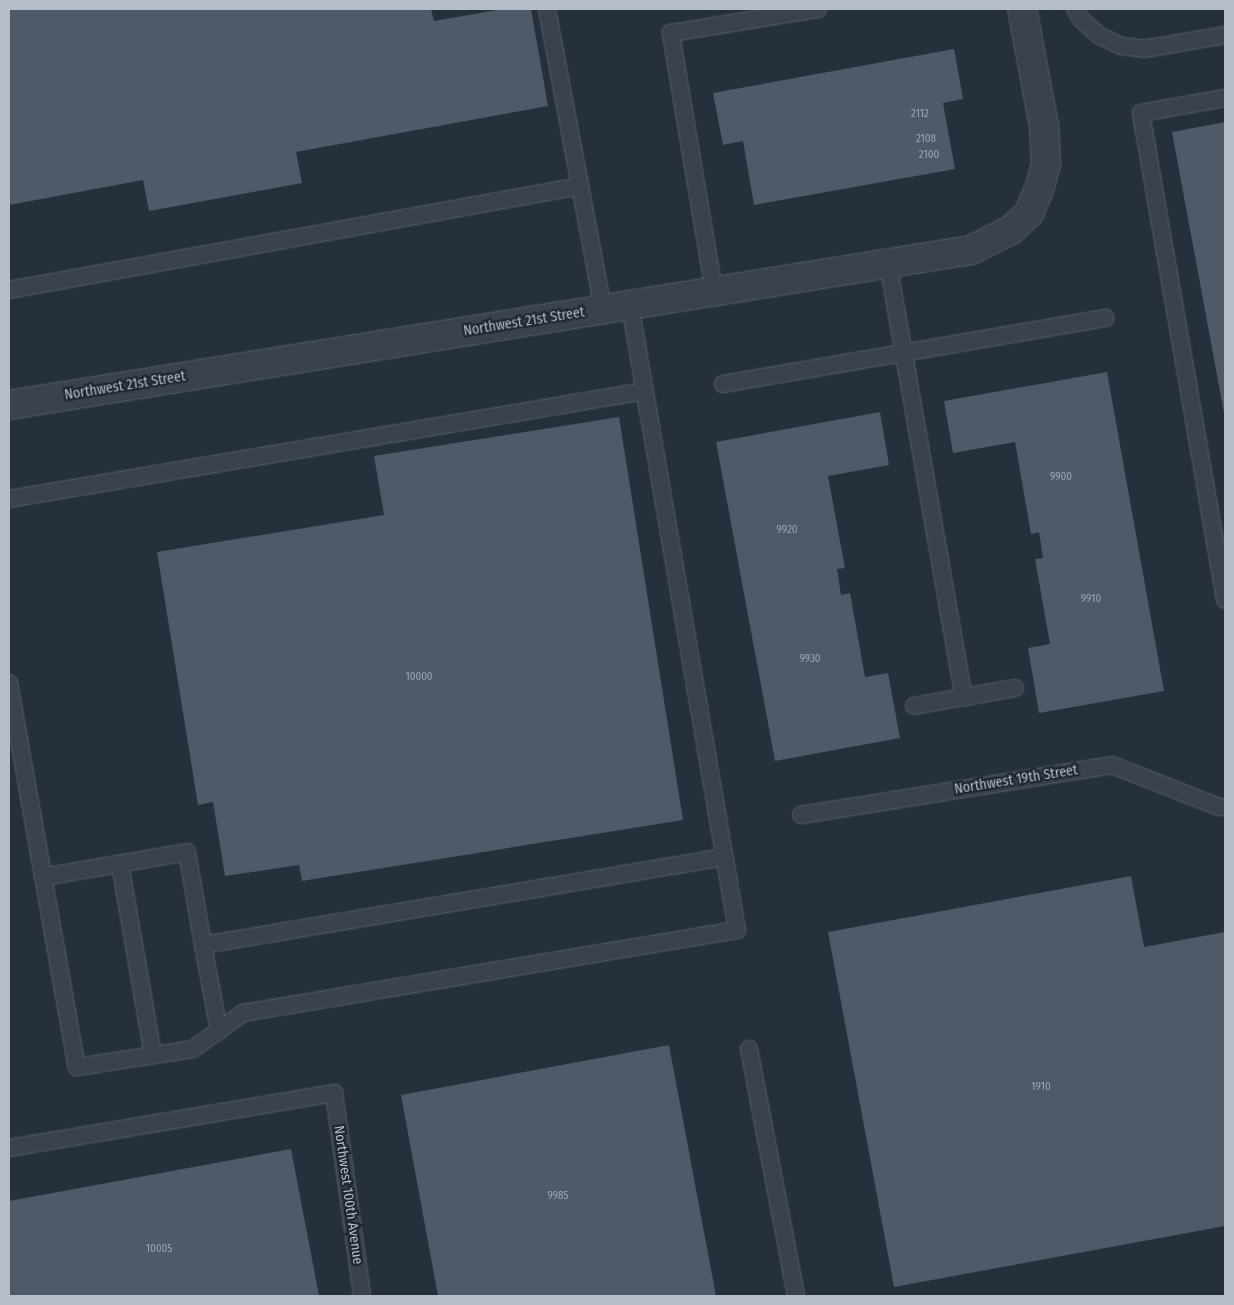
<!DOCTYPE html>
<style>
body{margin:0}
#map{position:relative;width:1234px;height:1305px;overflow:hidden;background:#26303c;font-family:"Fira Sans Condensed",sans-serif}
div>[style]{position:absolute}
.building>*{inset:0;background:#4f5967}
.roads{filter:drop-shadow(0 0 1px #58606b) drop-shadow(0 0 1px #58606b)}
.service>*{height:16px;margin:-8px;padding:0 8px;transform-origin:8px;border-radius:8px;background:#3a424d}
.tertiary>*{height:28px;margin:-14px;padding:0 14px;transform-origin:14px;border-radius:14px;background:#3a424d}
span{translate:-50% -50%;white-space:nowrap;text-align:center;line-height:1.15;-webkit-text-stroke:4.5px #1f2732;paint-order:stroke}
.number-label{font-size:11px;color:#9ca4b0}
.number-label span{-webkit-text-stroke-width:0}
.street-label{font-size:14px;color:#b6bdc8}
.frame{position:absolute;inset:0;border:10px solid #b6bdc8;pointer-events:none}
</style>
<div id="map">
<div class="building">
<div style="clip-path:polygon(9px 9px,431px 9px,434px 21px,503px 9px,531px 9px,548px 106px,296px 152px,302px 183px,149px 211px,143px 180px,9px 205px)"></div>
<div style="clip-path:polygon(954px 49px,963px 99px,943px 103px,955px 169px,754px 205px,743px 141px,723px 145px,713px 93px)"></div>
<div style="clip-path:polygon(1225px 122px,1225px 413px,1224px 413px,1172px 132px)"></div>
<div style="clip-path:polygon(1107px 372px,1164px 691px,1039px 713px,1028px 648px,1050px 644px,1035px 559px,1043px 558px,1039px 532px,1031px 534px,1015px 442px,953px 453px,944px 401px)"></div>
<div style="clip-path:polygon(880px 412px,889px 465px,828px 476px,845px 568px,837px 569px,841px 595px,850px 593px,865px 677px,888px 673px,900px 738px,775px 761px,716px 442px)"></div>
<div style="clip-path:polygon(619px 417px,683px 820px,302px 881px,299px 865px,225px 876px,213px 802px,198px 805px,157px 552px,384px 515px,374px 456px)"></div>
<div style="clip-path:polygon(1131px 876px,1144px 947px,1225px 932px,1225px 1226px,894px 1287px,828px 932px)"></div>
<div style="clip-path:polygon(669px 1045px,716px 1296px,438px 1296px,401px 1095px)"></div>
<div style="clip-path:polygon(291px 1149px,319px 1296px,9px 1296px,9px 1201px)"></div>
</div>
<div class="roads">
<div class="service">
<div style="left:547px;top:9px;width:305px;rotate:79.4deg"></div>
<div style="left:1075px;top:9px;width:13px;rotate:58deg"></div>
<div style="left:1082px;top:20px;width:24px;rotate:42deg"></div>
<div style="left:1100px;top:36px;width:23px;rotate:25deg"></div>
<div style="left:1121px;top:46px;width:23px;rotate:7deg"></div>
<div style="left:1144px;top:49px;width:82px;rotate:-9.8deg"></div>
<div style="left:1225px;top:98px;width:85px;rotate:169.9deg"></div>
<div style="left:1141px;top:113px;width:494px;rotate:80.2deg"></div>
<div style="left:888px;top:263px;width:441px;rotate:80.1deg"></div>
<div style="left:964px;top:697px;width:52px;rotate:-10deg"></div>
<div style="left:9px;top:290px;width:580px;rotate:-10.32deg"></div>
<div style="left:714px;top:291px;width:262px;rotate:-99.5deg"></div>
<div style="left:671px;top:33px;width:149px;rotate:-9.3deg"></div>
<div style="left:723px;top:384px;width:388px;rotate:-9.8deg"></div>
<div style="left:9px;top:499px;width:645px;rotate:-9.64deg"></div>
<div style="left:9px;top:683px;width:390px;rotate:80deg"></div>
<div style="left:77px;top:1067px;width:117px;rotate:-8.8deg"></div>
<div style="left:193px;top:1049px;width:62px;rotate:-35.8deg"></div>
<div style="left:243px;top:1013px;width:501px;rotate:-9.54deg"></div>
<div style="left:737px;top:930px;width:634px;rotate:-99.71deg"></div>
<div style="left:914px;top:706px;width:51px;rotate:-10.2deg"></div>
<div style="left:801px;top:815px;width:315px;rotate:-9.1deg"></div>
<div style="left:1112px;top:765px;width:115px;rotate:21.4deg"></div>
<div style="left:1219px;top:807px;width:6px"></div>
<div style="left:120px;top:864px;width:194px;rotate:80.2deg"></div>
<div style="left:43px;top:877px;width:146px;rotate:-9.8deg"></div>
<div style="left:187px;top:852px;width:94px;rotate:80.2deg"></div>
<div style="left:219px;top:1031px;width:87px;rotate:-100.5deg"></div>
<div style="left:203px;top:945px;width:529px;rotate:-9.57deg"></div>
<div style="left:749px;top:1049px;width:251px;rotate:79.2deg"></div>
<div style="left:9px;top:1148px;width:330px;rotate:-9.6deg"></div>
<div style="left:334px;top:1093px;width:205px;rotate:82.1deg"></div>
</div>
<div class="tertiary">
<div style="left:9px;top:405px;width:974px;rotate:-9.15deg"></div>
<div style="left:971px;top:250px;width:45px;rotate:-26.6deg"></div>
<div style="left:1011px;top:230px;width:25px;rotate:-43deg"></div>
<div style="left:1029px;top:213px;width:25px;rotate:-67deg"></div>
<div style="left:1039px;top:190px;width:28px;rotate:-75deg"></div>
<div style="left:1046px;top:163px;width:37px;rotate:-93deg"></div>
<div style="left:1044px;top:126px;width:119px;rotate:-100.6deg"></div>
</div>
</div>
<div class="number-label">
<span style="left:920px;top:114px">2112</span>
<span style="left:926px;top:139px">2108</span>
<span style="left:929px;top:155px">2100</span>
<span style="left:1061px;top:477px">9900</span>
<span style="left:787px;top:530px">9920</span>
<span style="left:1091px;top:599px">9910</span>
<span style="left:810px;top:659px">9930</span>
<span style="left:419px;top:677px">10000</span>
<span style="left:1041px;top:1087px">1910</span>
<span style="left:558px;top:1196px">9985</span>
<span style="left:159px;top:1249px">10005</span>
</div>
<div class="street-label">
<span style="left:524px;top:322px;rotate:-9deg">Northwest 21st Street</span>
<span style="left:125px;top:386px;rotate:-9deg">Northwest 21st Street</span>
<span style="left:1016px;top:780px;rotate:-9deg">Northwest 19th Street</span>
<span style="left:348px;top:1195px;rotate:82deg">Northwest 100th Avenue</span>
</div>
<div class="frame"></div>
</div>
